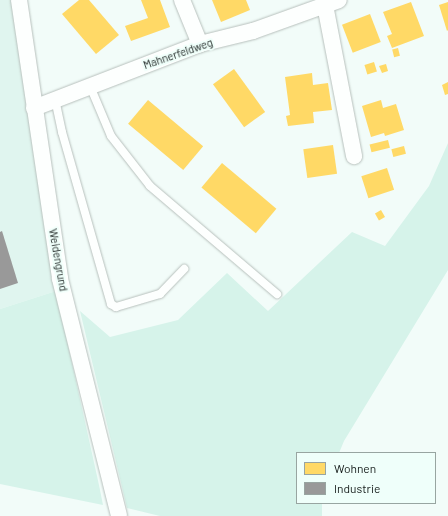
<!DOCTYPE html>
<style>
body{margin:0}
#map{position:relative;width:448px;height:516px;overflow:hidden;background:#f2fcf9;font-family:Barlow,sans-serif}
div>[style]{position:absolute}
.built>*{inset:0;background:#e0f5ef}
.green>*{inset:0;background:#d6f3ea}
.homes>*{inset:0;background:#ffd966;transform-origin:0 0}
.industry>*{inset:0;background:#999}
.roads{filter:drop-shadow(0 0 1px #b7c0bc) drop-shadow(0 0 1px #b7c0bc)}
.lane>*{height:8px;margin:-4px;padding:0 4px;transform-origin:4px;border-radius:4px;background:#fdfffe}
.street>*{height:16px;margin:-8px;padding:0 8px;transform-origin:8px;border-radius:8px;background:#fdfffe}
span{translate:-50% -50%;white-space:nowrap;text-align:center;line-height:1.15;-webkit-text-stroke:4px #effffa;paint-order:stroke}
.street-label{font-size:11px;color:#161d1b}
.legend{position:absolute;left:296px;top:452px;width:140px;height:52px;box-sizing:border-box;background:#effffa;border:1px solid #98a5a1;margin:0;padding:5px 7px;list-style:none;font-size:12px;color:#161d1b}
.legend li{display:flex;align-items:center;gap:8px;height:20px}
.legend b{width:20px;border:1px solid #98a5a1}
</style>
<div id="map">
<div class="built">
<div style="clip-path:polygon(0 0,14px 0,33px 150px,56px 291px,0 309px)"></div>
</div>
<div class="green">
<div style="clip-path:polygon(448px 143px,448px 270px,344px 441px,339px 453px,297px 453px,297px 503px,322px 503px,322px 516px,160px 516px,127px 508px,80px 311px,110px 337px,178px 320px,227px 273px,268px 311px,352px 232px,385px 246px,429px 186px)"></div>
<div style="clip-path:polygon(56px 291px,99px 485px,103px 505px,0 484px,0 309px)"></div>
</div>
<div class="homes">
<div style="clip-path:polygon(79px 0,89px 0,119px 35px,96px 54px,62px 14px)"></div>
<div style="clip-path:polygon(141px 0,160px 0,170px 27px,131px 41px,125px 26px,148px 18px)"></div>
<div style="clip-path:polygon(212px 0,246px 0,250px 10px,221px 22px)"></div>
<div style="clip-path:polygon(411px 2px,424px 36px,392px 48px,387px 36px,392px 34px,383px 12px)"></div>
<div style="clip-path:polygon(448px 2px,448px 30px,447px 31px,439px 5px)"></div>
<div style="left:370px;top:14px;width:30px;height:30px;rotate:69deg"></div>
<div style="left:398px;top:48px;width:8px;height:6px;rotate:76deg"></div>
<div style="left:374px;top:62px;width:10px;height:10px;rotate:73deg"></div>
<div style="clip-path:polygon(386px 64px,388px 71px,382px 73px,379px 66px)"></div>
<div style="left:234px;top:69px;width:53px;height:26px;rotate:54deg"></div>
<div style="clip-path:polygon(312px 73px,313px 85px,328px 83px,332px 110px,313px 112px,314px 123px,288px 126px,286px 116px,290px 115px,285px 77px)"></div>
<div style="clip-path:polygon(448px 82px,448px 94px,445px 95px,442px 85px)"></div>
<div style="left:148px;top:100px;width:72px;height:31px;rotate:40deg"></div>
<div style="clip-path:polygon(381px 100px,383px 108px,396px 104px,404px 130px,385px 136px,384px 133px,371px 137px,362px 106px)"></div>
<div style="left:388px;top:140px;width:8px;height:19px;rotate:76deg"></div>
<div style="left:333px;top:145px;width:29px;height:30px;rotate:82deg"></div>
<div style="left:404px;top:146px;width:8px;height:13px;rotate:76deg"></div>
<div style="left:222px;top:163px;width:71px;height:32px;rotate:40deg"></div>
<div style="left:387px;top:168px;width:23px;height:27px;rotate:72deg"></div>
<div style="left:381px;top:210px;width:8px;height:7px;rotate:60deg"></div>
</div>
<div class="industry">
<div style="clip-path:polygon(2px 231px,18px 283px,0 289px,0 232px)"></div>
</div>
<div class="roads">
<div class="lane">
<div style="left:90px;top:86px;width:54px;rotate:67.2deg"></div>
<div style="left:111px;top:136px;width:63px;rotate:52deg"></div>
<div style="left:150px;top:186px;width:167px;rotate:40.4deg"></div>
<div style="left:55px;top:99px;width:34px;rotate:78deg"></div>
<div style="left:62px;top:132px;width:179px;rotate:74.1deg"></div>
<div style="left:111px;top:304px;width:6px;rotate:31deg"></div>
<div style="left:116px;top:307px;width:46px;rotate:-16.5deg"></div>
<div style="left:160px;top:294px;width:35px;rotate:-46deg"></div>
</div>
<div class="street">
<div style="left:19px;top:0;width:282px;rotate:81.6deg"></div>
<div style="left:60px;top:279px;width:244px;rotate:76deg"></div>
<div style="left:182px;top:0;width:48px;rotate:67.8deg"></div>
<div style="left:325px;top:5px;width:154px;rotate:79.1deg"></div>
<div style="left:34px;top:108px;width:178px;rotate:-21.1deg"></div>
<div style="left:200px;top:44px;width:55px;rotate:-13.8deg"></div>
<div style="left:253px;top:31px;width:91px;rotate:-19.8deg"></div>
</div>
</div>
<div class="street-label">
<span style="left:178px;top:54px;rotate:-19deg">Mahnerfeldweg</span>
<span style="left:58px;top:260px;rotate:80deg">Weidengrund</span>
</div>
<ul class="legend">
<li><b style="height:11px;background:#ffd966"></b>Wohnen</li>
<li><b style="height:11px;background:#999"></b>Industrie</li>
</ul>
</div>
